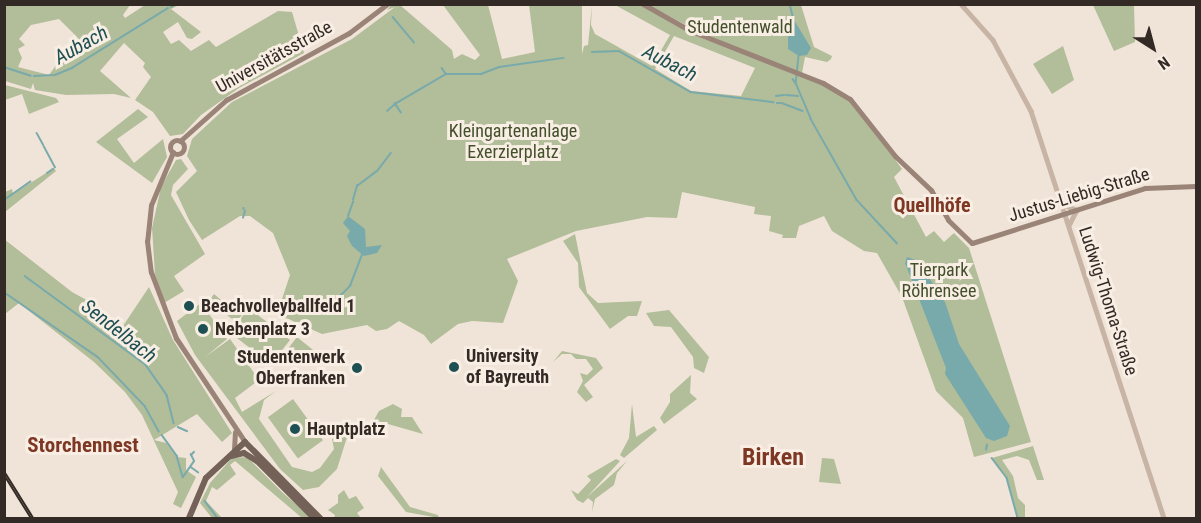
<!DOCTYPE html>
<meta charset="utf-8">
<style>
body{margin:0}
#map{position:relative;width:1201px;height:523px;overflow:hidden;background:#f0e4d8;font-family:"Roboto Condensed",sans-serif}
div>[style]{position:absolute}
.green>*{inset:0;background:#b2bd99;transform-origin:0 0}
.water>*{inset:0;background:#79aaab}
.stream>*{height:1.5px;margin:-0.75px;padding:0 0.75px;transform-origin:0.75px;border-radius:0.75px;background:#79aaab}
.tertiary>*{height:4.5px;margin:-2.25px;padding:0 2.25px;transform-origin:2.25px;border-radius:2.25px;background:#c7b4a5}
.secondary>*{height:5px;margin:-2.5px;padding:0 2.5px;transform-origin:2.5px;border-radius:2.5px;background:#9a8377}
.secondary>.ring{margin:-2.5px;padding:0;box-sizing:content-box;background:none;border:5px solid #9a8377;border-radius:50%}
.primary>*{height:6px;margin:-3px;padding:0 3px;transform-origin:3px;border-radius:3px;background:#746158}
.rail>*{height:4px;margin-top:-2px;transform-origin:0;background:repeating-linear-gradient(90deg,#f8eee4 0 4.5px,#332a26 0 9px);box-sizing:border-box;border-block:2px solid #332a26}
.dots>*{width:16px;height:16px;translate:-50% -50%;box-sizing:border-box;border:3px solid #f8eee4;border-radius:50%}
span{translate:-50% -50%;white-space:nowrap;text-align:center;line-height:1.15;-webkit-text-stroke:6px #f8eee4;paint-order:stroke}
.park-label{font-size:18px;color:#43502b}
.street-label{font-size:18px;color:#332a26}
.poi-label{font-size:18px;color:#332a26;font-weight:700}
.left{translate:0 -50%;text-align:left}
.right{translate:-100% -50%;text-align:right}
.water-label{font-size:20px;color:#1e4f52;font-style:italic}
.neighbourhood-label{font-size:20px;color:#7e3723;font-weight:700}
.quarter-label{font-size:21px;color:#7e3723;font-weight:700}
.district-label{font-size:24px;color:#7e3723;font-weight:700}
.frame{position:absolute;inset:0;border:6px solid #332a26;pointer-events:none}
.north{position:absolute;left:1123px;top:18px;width:60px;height:60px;-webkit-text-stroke:4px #f8eee4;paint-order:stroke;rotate:144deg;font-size:16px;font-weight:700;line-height:24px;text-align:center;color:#332a26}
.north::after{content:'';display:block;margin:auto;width:21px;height:27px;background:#332a26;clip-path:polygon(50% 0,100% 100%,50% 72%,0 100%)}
</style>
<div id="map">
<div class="green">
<div style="clip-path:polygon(evenodd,4px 5px,130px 5px,123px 15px,125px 18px,145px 5px,179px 5px,171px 9px,201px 32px,192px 39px,187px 38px,178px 22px,163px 32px,171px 44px,179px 40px,191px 51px,209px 40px,216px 47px,278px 11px,292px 12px,304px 53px,239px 88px,201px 115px,183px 134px,170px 136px,153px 112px,135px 100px,151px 77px,143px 67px,145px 63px,124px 43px,100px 71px,131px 98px,114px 94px,66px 95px,35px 90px,33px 83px,31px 89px,5px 81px,4px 5px,59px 19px,80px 40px,78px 47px,62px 57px,49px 75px,18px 67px,22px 58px,18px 49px,25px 45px,19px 39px,31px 25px,59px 19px)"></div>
<div style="clip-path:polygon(evenodd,391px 5px,400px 5px,452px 50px,454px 59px,462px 54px,475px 60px,480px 55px,443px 5px,488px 5px,502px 59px,535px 52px,529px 5px,582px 5px,582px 54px,584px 46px,588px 45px,592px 5px,591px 25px,595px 34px,652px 66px,670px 35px,615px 5px,640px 5px,704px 39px,807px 77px,841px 95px,856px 106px,902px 169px,894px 177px,926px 237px,934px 231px,944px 242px,954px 233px,969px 248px,1031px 442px,974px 457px,963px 418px,936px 391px,902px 297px,877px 253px,864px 251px,832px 231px,824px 216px,799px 226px,796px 238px,782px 238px,783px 235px,769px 231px,771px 216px,754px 214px,755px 207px,682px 192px,677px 218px,647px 217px,576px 231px,507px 259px,518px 281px,503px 323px,472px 321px,458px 324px,431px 344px,424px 335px,399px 321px,387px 329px,376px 331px,367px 325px,322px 334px,277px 314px,290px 275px,273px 233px,250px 216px,240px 216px,202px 240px,189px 220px,176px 192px,197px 171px,187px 156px,192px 139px,232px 102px,352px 39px,395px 7px,387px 10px,391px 5px,674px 36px,755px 68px,741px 96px,691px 91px,655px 69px,674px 36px)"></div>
<div style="clip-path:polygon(648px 5px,801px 5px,814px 47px,832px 56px,831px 59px,827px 62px,805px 57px,802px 73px,707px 36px)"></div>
<div style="clip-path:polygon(1093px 5px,1134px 5px,1135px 42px,1114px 51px)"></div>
<div style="clip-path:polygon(1063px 46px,1074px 80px,1052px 94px,1033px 64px)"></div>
<div style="clip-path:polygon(5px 85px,56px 98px,59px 102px,29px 114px,22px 94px,5px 100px)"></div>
<div style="clip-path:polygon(138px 109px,148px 117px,117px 139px,134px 163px,163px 139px,167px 157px,152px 183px,96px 142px)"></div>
<div style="clip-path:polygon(181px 159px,188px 169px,173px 185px,171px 195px,205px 254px,174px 276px,184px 291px,164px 303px,155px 274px,152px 228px,161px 187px,176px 160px)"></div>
<div style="clip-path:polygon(54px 168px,56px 171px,5px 212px,5px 192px,12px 189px,13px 194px)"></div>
<div style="clip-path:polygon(575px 234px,587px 293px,598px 303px,642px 301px,637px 316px,628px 316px,610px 329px,579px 287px,578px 263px,563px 241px)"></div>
<div style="clip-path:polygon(4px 239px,72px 292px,101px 308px,121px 329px,149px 287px,173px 340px,232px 433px,222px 442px,197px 414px,154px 440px,166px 443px,177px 457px,186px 458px,186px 470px,196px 477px,181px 508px,173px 504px,178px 492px,142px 415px,125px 392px,94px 362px,19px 303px,5px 314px)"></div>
<div style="clip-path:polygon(214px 294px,227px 305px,232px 299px,246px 310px,236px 322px,209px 301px)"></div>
<div style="clip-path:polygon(201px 303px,227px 339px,205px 357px,230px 339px,259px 380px,235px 398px,242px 412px,276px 391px,264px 400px,259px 419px,292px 467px,312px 472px,320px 468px,334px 449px,332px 439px,340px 434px,348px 434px,337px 469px,319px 487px,303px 490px,280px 469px,195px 355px,177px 321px)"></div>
<div style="left:249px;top:308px;width:52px;height:31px;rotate:38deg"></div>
<div style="clip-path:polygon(669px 310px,709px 357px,704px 373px,694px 368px,693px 357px,671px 327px,654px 326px,646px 313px)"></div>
<div style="clip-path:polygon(297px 337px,323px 358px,318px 364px,305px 354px,299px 360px,287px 350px)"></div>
<div style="clip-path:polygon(562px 351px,596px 358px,603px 368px,584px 385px,593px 397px,586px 402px,577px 392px,583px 381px,580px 373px,587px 375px,593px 369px,586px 359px,576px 359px,571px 354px,562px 354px,553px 362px)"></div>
<div style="clip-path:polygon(691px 375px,690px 393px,697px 399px,664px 424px,660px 418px,670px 402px,670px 394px)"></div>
<div style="left:293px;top:399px;width:51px;height:31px;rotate:54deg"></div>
<div style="clip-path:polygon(393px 404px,402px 409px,401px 417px,412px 417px,423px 434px,374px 420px,379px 411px)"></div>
<div style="clip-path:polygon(632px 404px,636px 437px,654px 426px,657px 430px,624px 458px,620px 455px,629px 438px)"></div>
<div style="clip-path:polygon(1033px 446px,1044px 480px,1037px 480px,1029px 460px,1017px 456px,1002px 460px,1013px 476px,1018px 498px,1025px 505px,1025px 518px,1018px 518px,1007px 478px,992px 458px)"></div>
<div style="clip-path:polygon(247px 457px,283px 493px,312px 518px,302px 518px,235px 461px,230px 465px,236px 474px,217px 490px,212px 487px,206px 501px,222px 518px,212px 518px,200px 503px,210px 483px,232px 458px)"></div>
<div style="clip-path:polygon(822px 458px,834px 459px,841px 484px,819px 482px)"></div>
<div style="clip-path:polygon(616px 459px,620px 461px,587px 497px,627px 461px,617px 473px,614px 485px,595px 499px,592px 512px,593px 502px,588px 498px,583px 503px,577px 500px,571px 490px,578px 494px,591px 480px,587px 476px)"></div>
<div style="clip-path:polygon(381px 467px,410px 507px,438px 515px,439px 518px,406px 512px,378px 476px)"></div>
<div style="clip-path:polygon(344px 490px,349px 499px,356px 496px,364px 508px,357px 513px,361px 518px,334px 518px,335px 515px,328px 510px,338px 503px,338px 495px)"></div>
</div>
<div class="water">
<div style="clip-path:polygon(794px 20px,811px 48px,807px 55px,799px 56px,788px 49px,788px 28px)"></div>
<div style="clip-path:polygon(348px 216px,365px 229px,366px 247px,382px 245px,377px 253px,364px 256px,352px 246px,347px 236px,350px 231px,343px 223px)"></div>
<div style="clip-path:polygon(907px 257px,918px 261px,945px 302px,959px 344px,1010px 426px,1007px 436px,994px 441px,986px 438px,945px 374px,946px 368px,905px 263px)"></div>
</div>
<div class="stream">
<div style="left:790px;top:4px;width:16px;rotate:76deg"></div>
<div style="left:171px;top:7px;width:6px;rotate:-31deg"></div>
<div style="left:393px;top:17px;width:33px;rotate:50deg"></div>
<div style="left:592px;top:52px;width:27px;rotate:-2deg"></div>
<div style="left:619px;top:51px;width:83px;rotate:29.7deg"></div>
<div style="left:691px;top:92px;width:83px;rotate:7deg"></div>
<div style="left:799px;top:56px;width:27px;rotate:96deg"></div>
<div style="left:796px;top:83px;width:39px;rotate:67deg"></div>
<div style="left:811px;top:119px;width:93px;rotate:60.4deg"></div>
<div style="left:857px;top:200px;width:59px;rotate:47.1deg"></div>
<div style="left:4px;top:67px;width:28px;rotate:18deg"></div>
<div style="left:442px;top:68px;width:7px;rotate:56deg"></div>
<div style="left:446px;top:74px;width:35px"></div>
<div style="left:481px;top:74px;width:19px;rotate:-21deg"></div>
<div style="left:499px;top:67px;width:65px;rotate:-8deg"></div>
<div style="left:34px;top:76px;width:21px;rotate:-3deg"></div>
<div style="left:55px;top:75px;width:18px;rotate:-22deg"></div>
<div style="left:72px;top:68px;width:113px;rotate:-32deg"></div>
<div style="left:793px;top:79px;width:4px;rotate:56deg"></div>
<div style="left:786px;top:95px;width:12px;rotate:5deg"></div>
<div style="left:776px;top:96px;width:8px;rotate:-7deg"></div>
<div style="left:777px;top:103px;width:3px"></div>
<div style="left:782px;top:103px;width:22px;rotate:21deg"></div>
<div style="left:387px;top:111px;width:11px;rotate:-41deg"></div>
<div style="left:401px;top:113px;width:11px;rotate:-124deg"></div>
<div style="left:395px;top:104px;width:59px;rotate:-30.5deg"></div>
<div style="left:37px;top:133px;width:13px;rotate:61deg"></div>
<div style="left:44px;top:146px;width:24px;rotate:62deg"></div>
<div style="left:378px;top:170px;width:21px;rotate:-53deg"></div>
<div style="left:47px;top:173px;width:7px;rotate:-34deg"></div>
<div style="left:4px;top:200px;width:32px;rotate:-35deg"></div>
<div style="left:353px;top:200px;width:15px;rotate:-74deg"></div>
<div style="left:357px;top:186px;width:25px;rotate:-37deg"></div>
<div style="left:244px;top:208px;width:1px;rotate:90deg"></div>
<div style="left:348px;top:216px;width:15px;rotate:-70deg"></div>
<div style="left:243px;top:218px;width:7px;rotate:-74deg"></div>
<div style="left:25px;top:276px;width:150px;rotate:36.3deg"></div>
<div style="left:146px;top:365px;width:37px;rotate:55deg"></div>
<div style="left:167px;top:395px;width:29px;rotate:76deg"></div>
<div style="left:4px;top:292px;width:114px;rotate:34.7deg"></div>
<div style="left:98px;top:357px;width:68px;rotate:46.2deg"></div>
<div style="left:145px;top:406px;width:29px;rotate:61deg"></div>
<div style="left:317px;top:311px;width:13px;rotate:-18deg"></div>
<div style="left:329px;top:307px;width:30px;rotate:-45deg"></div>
<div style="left:350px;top:286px;width:33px;rotate:-69deg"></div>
<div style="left:178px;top:427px;width:10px;rotate:24deg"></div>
<div style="left:162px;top:435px;width:26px;rotate:54deg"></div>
<div style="left:177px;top:456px;width:22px;rotate:74deg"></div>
<div style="left:183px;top:477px;width:19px;rotate:-55deg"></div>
<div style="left:194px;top:461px;width:7px;rotate:-117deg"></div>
<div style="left:191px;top:455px;width:4px;rotate:-45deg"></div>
<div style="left:986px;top:450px;width:5px;rotate:-79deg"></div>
<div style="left:992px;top:458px;width:25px;rotate:53deg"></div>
<div style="left:1007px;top:478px;width:41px;rotate:74.6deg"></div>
<div style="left:191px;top:467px;width:9px;rotate:36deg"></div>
<div style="left:205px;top:501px;width:21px;rotate:53deg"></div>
</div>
<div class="tertiary">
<div style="left:961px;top:4px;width:48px;rotate:48.4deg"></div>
<div style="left:993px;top:40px;width:81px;rotate:61.8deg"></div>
<div style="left:1031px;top:111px;width:428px;rotate:71.9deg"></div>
<div style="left:1064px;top:205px;width:14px;rotate:21deg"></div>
<div style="left:1077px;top:210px;width:16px;rotate:117deg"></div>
</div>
<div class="secondary">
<div style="left:643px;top:4px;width:55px;rotate:29.4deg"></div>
<div style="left:691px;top:31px;width:142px;rotate:21.5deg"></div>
<div style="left:823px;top:83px;width:31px;rotate:31deg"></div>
<div style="left:850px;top:99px;width:73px;rotate:51.7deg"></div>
<div style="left:895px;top:156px;width:50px;rotate:43.4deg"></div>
<div style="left:931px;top:190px;width:34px;rotate:60deg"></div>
<div style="left:948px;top:220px;width:33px;rotate:44deg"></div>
<div style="left:972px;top:243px;width:182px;rotate:-17.6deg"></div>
<div style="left:1145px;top:188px;width:51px;rotate:-2.2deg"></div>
<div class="ring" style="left:170px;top:140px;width:9px;height:9px"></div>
<div style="left:180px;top:141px;width:62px;rotate:-41.7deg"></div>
<div style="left:226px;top:100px;width:140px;rotate:-28.6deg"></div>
<div style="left:349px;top:33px;width:48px;rotate:-37.3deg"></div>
<div style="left:173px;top:152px;width:57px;rotate:112.5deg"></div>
<div style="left:151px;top:205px;width:36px;rotate:96deg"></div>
<div style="left:147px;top:241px;width:31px;rotate:83deg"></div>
<div style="left:151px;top:272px;width:71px;rotate:69.3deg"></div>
<div style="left:176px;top:338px;width:125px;rotate:56.4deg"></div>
<div style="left:234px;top:450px;width:18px;rotate:-87deg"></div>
</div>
<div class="primary">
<div style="left:245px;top:442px;width:107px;rotate:45.4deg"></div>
<div style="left:231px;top:456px;width:13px;rotate:-13deg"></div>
<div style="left:244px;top:453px;width:15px;rotate:32deg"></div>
<div style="left:258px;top:462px;width:79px;rotate:45deg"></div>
<div style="left:189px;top:518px;width:43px;rotate:-67deg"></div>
<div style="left:206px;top:478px;width:53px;rotate:-42.7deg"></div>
</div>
<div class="rail">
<div style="left:4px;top:473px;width:53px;rotate:58.1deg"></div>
</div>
<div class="dots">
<div style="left:189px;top:306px;background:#1e4f52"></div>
<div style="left:203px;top:329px;background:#1e4f52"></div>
<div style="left:454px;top:367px;background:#1e4f52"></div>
<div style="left:357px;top:368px;background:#1e4f52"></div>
<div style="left:295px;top:429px;background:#1e4f52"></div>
</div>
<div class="park-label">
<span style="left:740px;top:27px">Studentenwald</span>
<span style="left:513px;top:142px">Kleingartenanlage<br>Exerzierplatz</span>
<span style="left:939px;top:281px">Tierpark<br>Röhrensee</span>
</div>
<div class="street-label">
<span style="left:274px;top:57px;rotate:-29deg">Universitätsstraße</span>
<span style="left:1079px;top:195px;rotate:-17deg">Justus-Liebig-Straße</span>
<span style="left:1108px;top:301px;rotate:72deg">Ludwig-Thoma-Straße</span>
</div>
<div class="poi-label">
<span class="left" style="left:201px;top:306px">Beachvolleyballfeld 1</span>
<span class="left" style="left:215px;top:329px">Nebenplatz 3</span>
<span class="left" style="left:466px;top:367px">University<br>of Bayreuth</span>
<span class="right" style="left:345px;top:368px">Studentenwerk<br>Oberfranken</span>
<span class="left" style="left:307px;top:429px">Hauptplatz</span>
</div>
<div class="water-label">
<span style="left:81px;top:45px;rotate:-29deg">Aubach</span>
<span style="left:670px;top:63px;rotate:27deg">Aubach</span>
<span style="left:119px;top:331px;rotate:38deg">Sendelbach</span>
</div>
<div class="neighbourhood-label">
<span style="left:932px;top:205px">Quellhöfe</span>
</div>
<div class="quarter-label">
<span style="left:83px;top:445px">Storchennest</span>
</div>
<div class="district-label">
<span style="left:773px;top:458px">Birken</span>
</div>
<div class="frame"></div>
<div class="north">N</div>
</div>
